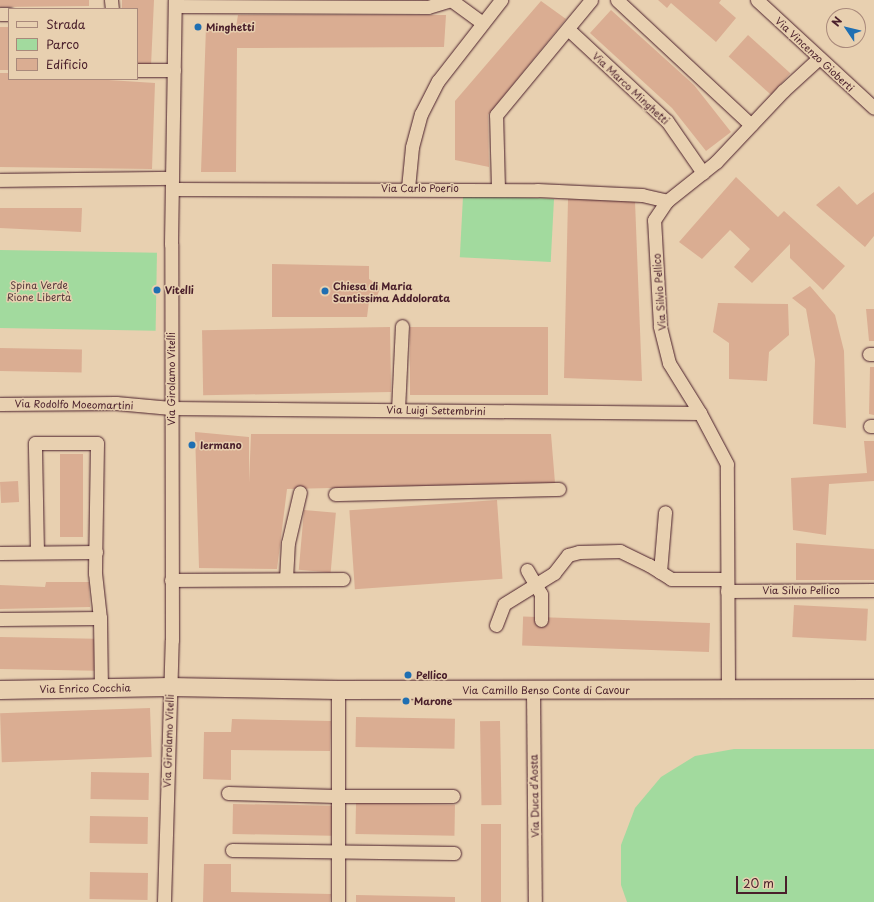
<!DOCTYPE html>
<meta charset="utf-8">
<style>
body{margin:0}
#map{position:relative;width:874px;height:902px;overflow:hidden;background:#e8d0b0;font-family:"Playpen Sans",sans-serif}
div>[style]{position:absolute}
.green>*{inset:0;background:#a2da9e;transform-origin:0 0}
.building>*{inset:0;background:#daad92;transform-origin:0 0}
.roads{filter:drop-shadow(0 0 1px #4a1f2b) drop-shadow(0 0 1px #4a1f2b)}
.minor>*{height:13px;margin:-6.5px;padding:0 6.5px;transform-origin:6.5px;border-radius:6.5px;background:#e8d0b0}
.secondary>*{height:18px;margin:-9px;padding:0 9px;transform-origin:9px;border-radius:9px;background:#e8d0b0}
.dots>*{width:11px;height:11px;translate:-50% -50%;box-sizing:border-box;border:2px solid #e8d0b0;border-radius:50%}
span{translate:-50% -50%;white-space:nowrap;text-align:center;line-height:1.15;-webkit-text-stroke:3px #e8d0b0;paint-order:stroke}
.poi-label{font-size:10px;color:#4a1f2b;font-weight:700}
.left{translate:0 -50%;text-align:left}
.street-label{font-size:10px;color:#4a1f2b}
.park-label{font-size:10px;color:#573b3c}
.legend{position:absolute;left:8px;top:8px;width:130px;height:72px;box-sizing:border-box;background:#e8d0b0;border:1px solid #a9897b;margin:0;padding:5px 7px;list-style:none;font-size:12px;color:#4a1f2b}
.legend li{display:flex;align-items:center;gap:8px;height:20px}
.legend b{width:20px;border:1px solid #a9897b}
.north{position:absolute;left:826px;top:8px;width:40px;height:40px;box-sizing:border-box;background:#e8d0b0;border:1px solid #a9897b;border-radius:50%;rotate:305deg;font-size:11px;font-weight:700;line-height:16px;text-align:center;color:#4a1f2b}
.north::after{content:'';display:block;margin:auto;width:14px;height:18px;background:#1f6fb2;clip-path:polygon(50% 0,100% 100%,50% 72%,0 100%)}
.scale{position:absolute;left:736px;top:876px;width:51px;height:18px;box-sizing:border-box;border:2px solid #4a1f2b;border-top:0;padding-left:5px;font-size:12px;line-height:14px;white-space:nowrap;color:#4a1f2b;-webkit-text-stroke:3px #e8d0b0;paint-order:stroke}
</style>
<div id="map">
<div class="green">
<div style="left:554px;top:199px;width:63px;height:91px;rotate:93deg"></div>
<div style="left:0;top:250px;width:157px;height:78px;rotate:1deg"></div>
<div style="clip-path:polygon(734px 749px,874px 749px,874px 902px,627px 902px,621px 885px,621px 845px,635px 808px,661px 777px,695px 756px)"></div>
</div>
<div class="building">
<div style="clip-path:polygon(0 0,89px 0,89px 6px,0 7px)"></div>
<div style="clip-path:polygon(122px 0,154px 0,151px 66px,137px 66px,137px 9px,122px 9px)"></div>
<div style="clip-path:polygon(658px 0,721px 0,719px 3px,736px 18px,716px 42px,671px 3px,667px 8px)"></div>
<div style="clip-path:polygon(541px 1px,566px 19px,488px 115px,489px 167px,455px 160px,455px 101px)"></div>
<div style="clip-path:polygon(611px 10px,694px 85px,731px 132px,706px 151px,672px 108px,590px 33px)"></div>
<div style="clip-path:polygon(238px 15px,446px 15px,444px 47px,237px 48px,236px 172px,201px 172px,206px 27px,236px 27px)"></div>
<div style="left:9px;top:27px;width:43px;height:9px;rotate:90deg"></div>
<div style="left:748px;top:35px;width:57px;height:29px;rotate:42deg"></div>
<div style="clip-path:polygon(0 73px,9px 73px,9px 79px,93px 79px,155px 83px,152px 169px,0 167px)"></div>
<div style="clip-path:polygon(736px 177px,778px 217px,784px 211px,845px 266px,823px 290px,790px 258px,790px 244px,752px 283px,734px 267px,750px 249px,730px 230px,702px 259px,679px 242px)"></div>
<div style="clip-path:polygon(839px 186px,857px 205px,874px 192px,874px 236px,865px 247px,816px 205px)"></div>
<div style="clip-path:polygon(568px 199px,635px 201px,642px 381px,564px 378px)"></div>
<div style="clip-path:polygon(0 208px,82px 208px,81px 232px,0 228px)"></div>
<div style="clip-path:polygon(272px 264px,369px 266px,369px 279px,379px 285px,380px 289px,377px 296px,369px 301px,367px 317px,272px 317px)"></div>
<div style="clip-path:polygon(810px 286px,835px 315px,844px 351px,846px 428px,813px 424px,815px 360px,806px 309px,792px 298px)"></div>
<div style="clip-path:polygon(718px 303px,788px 304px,789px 335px,769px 352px,767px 381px,729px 379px,729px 343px,713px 332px)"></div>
<div style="clip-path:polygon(866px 309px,874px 309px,874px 341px,869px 341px)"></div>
<div style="left:390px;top:327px;width:65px;height:188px;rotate:89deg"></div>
<div style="left:410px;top:327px;width:138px;height:68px"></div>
<div style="left:0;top:348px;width:82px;height:23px;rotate:1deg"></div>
<div style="clip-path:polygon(870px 367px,874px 367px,874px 415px,869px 414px)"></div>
<div style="clip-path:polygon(195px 432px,249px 437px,249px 483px,251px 434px,551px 434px,555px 483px,287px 489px,277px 569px,199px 568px)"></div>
<div style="clip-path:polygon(864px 441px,874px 441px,874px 481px,829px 484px,826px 535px,793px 530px,791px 478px,867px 473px)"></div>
<div style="left:60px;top:454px;width:23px;height:83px"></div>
<div style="left:18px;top:481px;width:21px;height:18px;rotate:87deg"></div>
<div style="left:497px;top:500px;width:79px;height:148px;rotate:86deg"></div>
<div style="left:304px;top:510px;width:32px;height:60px;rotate:5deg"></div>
<div style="clip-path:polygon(796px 543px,874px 549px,874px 580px,796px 580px)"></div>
<div style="clip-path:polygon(46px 582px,89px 582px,90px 607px,0 609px,0 585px,45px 587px)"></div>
<div style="left:794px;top:605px;width:74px;height:32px;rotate:3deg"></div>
<div style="left:710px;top:623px;width:29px;height:187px;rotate:92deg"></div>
<div style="left:0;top:637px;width:96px;height:32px;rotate:1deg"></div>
<div style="left:150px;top:708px;width:49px;height:150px;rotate:88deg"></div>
<div style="left:356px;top:717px;width:99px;height:30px;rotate:1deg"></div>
<div style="clip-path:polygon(232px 719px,331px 721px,330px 751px,231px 750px,231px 780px,203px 779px,204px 732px,231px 732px)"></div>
<div style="left:500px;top:721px;width:84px;height:20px;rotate:89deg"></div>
<div style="left:91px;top:772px;width:58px;height:27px;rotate:1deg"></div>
<div style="left:356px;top:803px;width:99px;height:31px;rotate:1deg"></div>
<div style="left:233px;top:804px;width:99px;height:30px;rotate:1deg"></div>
<div style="left:90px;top:816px;width:58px;height:27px;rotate:1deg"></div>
<div style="left:481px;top:824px;width:20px;height:78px"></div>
<div style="clip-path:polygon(204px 864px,231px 864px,231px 892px,331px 894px,330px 902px,203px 902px)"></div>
<div style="left:90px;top:872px;width:58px;height:27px;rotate:1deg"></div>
<div style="clip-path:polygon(356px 895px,455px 897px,455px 902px,356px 902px)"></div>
</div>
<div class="roads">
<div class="minor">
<div style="left:111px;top:0;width:9px;rotate:84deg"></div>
<div style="left:451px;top:0;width:39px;rotate:36deg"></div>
<div style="left:617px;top:0;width:183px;rotate:43deg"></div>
<div style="left:757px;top:0;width:159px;rotate:42.7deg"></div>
<div style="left:175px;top:6px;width:253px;rotate:0.2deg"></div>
<div style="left:428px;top:7px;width:24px;rotate:-17deg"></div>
<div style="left:0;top:14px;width:9px"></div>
<div style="left:568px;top:29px;width:135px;rotate:42.9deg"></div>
<div style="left:667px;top:121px;width:63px;rotate:55.3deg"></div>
<div style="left:137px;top:70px;width:37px"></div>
<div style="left:0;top:180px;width:172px;rotate:-0.7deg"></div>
<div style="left:408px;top:188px;width:41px;rotate:-84.4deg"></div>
<div style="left:412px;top:147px;width:34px;rotate:-75deg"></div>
<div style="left:421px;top:114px;width:37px;rotate:-63deg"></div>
<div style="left:438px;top:81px;width:103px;rotate:-52.1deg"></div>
<div style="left:172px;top:189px;width:365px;rotate:0.2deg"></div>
<div style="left:537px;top:190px;width:105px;rotate:2.7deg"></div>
<div style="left:642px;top:195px;width:26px;rotate:13deg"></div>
<div style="left:498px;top:189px;width:74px;rotate:-91.5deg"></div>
<div style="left:496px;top:115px;width:149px;rotate:-50.4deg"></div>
<div style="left:869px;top:354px;width:5px"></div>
<div style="left:0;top:404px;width:116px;rotate:-0.5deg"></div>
<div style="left:116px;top:403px;width:55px;rotate:5.2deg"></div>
<div style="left:171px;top:408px;width:529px;rotate:0.54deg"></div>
<div style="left:398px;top:410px;width:84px;rotate:-87.3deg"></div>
<div style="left:870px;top:426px;width:4px"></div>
<div style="left:335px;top:494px;width:224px;rotate:-1.3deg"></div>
<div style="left:37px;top:552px;width:109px;rotate:-91.1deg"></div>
<div style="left:35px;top:443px;width:62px"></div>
<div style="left:97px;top:443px;width:130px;rotate:90.9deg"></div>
<div style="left:95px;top:573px;width:45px;rotate:83.7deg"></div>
<div style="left:0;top:553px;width:96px;rotate:-0.6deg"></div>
<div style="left:527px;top:570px;width:28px;rotate:60deg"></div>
<div style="left:541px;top:594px;width:26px;rotate:90deg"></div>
<div style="left:660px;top:572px;width:60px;rotate:-85.2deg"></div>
<div style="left:286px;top:579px;width:36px;rotate:-87deg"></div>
<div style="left:288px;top:543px;width:52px;rotate:-76.8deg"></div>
<div style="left:171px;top:580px;width:172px;rotate:-0.3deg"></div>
<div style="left:727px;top:591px;width:147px;rotate:-0.4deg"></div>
<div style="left:0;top:619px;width:100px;rotate:-0.6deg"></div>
<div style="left:100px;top:618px;width:70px;rotate:89.2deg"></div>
<div style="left:496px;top:625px;width:22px;rotate:-69deg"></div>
<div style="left:504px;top:604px;width:59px;rotate:-31.8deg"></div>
<div style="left:554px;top:573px;width:23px;rotate:-52deg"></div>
<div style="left:568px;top:555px;width:11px;rotate:-15deg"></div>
<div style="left:579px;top:552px;width:41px;rotate:-1.4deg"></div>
<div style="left:620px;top:551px;width:32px;rotate:26deg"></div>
<div style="left:649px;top:565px;width:26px;rotate:32deg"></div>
<div style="left:671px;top:579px;width:56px"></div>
<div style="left:533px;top:690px;width:212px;rotate:89.5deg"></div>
<div style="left:728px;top:690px;width:226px;rotate:-90.3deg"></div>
<div style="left:727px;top:464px;width:58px;rotate:-117.9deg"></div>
<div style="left:700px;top:413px;width:59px;rotate:-121.8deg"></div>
<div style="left:669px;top:363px;width:38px;rotate:-104deg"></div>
<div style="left:660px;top:326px;width:106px;rotate:-93.2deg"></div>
<div style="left:654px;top:220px;width:23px;rotate:-56deg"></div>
<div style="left:667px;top:201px;width:63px;rotate:-38.5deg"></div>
<div style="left:716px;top:162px;width:98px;rotate:-46.7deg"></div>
<div style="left:783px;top:91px;width:49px;rotate:-42.5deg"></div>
<div style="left:228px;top:793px;width:108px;rotate:1.6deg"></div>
<div style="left:336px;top:796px;width:117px"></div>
<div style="left:232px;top:850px;width:222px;rotate:0.8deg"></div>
<div style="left:164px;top:902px;width:262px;rotate:-88.3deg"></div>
<div style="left:172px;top:640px;width:396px;rotate:-90.1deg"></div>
<div style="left:171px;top:244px;width:244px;rotate:-89.1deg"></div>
<div style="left:338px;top:902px;width:212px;rotate:-90deg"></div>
</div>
<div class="secondary">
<div style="left:0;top:690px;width:170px;rotate:-1deg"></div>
<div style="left:170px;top:687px;width:168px;rotate:1deg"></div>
<div style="left:338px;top:690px;width:536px;rotate:-0.11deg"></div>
</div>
</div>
<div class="dots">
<div style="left:198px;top:27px;background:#1f6fb2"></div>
<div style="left:157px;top:290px;background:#1f6fb2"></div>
<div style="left:325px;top:291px;background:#1f6fb2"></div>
<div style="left:192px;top:445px;background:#1f6fb2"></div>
<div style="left:408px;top:675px;background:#1f6fb2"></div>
<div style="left:406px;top:701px;background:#1f6fb2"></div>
</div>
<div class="poi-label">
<span class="left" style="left:206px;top:27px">Minghetti</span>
<span class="left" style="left:333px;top:291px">Chiesa di Maria<br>Santissima Addolorata</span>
<span class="left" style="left:165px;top:290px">Vitelli</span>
<span class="left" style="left:200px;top:445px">Iermano</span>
<span class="left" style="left:416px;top:675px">Pellico</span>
<span class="left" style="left:414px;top:701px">Marone</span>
</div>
<div class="street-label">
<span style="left:815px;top:54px;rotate:43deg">Via Vincenzo Gioberti</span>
<span style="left:631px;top:88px;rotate:43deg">Via Marco Minghetti</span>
<span style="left:420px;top:188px">Via Carlo Poerio</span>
<span style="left:659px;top:292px;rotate:-94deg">Via Silvio Pellico</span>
<span style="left:171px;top:379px;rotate:-90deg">Via Girolamo Vitelli</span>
<span style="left:74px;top:404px;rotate:1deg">Via Rodolfo Moeomartini</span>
<span style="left:436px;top:410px;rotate:1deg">Via Luigi Settembrini</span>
<span style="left:801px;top:590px">Via Silvio Pellico</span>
<span style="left:85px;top:688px;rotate:-1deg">Via Enrico Cocchia</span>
<span style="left:546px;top:690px">Via Camillo Benso Conte di Cavour</span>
<span style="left:168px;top:741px;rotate:-88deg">Via Girolamo Vitelli</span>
<span style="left:534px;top:796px;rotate:-91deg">Via Duca d'Aosta</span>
</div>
<div class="park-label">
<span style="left:39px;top:290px">Spina Verde<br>Rione Libertà</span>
</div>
<ul class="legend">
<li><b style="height:5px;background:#e8d0b0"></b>Strada</li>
<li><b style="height:11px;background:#a2da9e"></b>Parco</li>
<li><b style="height:11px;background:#daad92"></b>Edificio</li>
</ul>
<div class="north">N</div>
<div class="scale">20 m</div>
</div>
